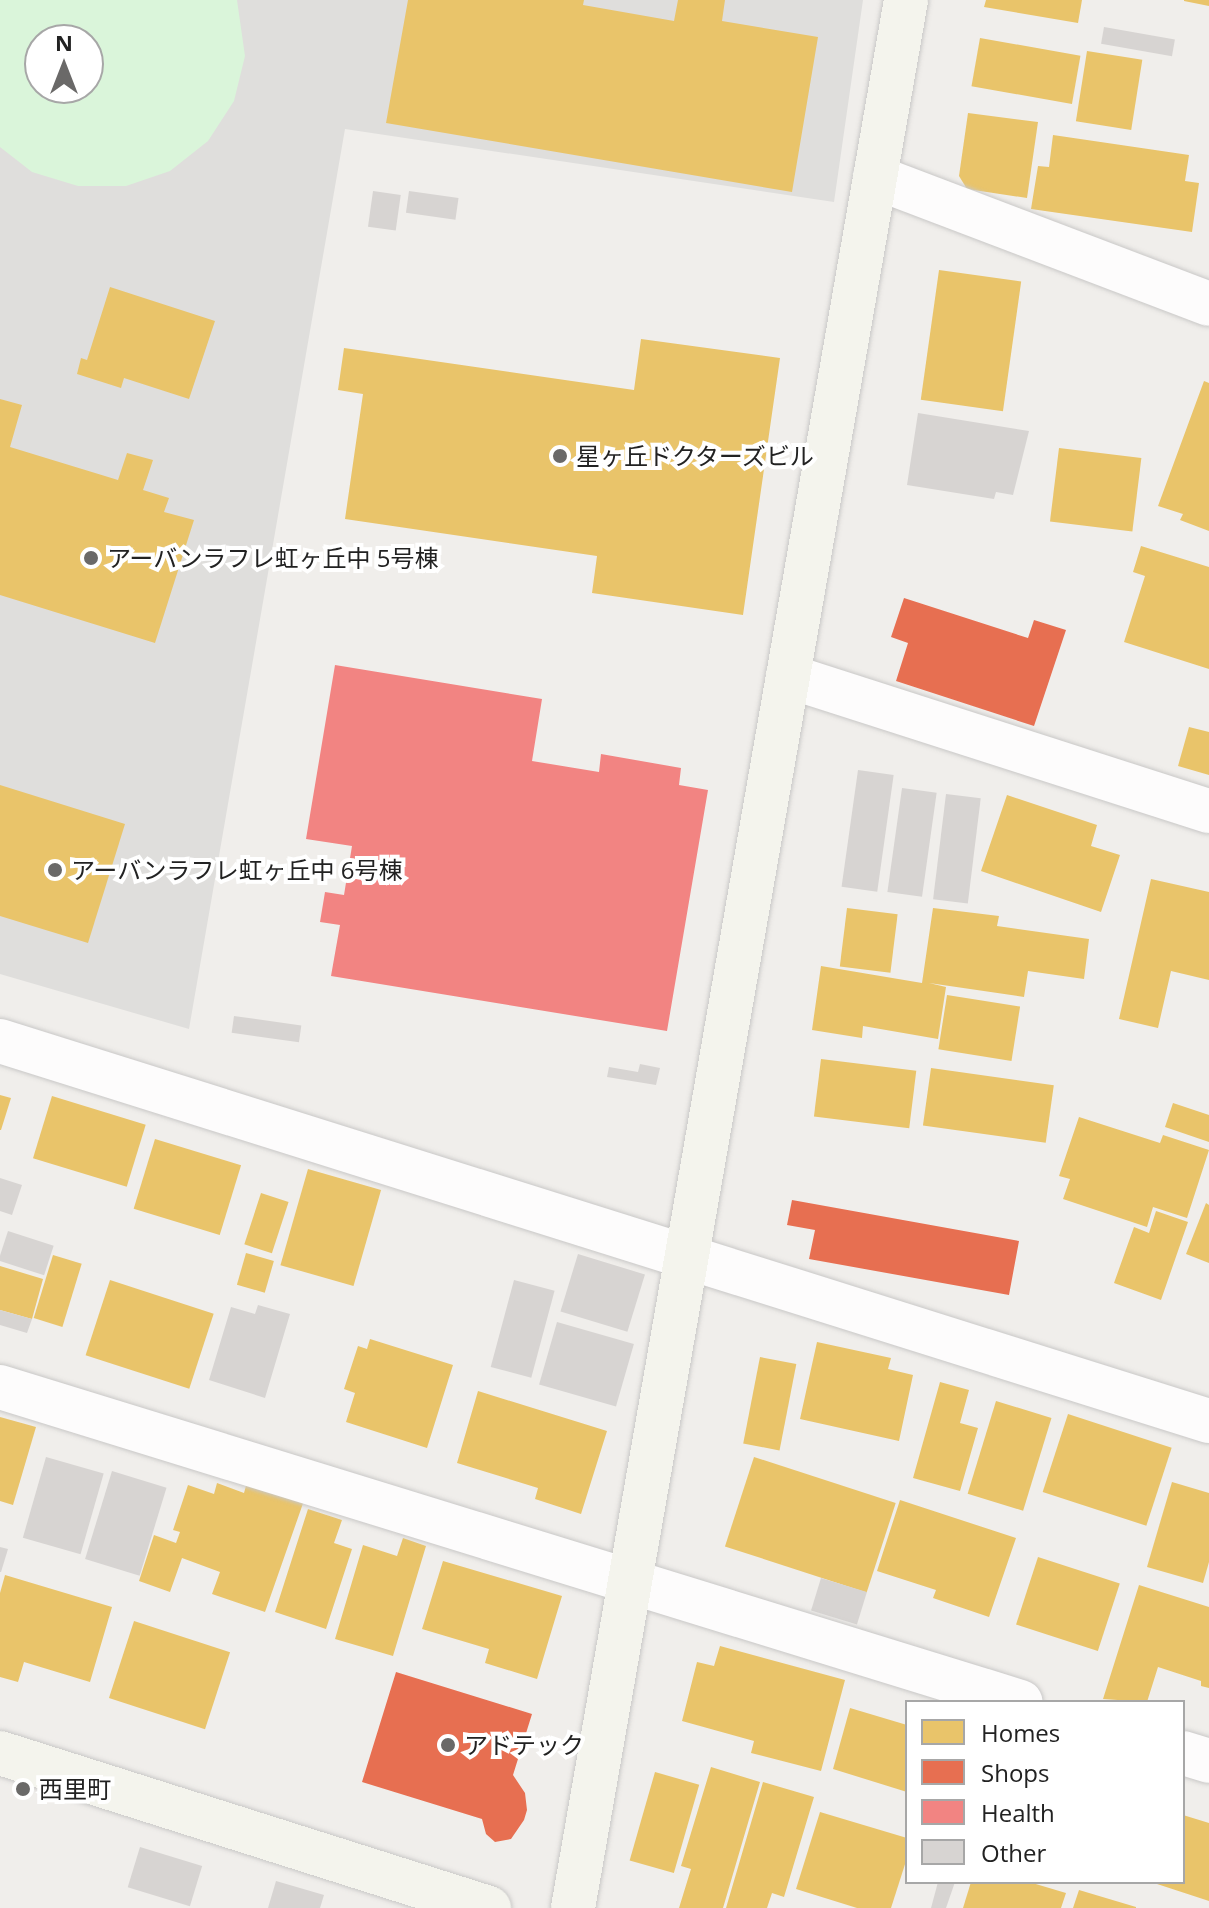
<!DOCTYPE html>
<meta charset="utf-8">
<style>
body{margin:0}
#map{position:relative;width:1209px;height:1908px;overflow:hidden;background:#f0eeeb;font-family:"Open Sans","Noto Sans JP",sans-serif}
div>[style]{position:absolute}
.residential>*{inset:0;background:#dfdedc}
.park>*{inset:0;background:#daf5da}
.homes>*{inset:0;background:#e9c46a;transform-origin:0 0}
.shops>*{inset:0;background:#e76f51}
.health>*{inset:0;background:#f28482}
.building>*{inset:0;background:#d7d4d2;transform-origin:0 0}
.roads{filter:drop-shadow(0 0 2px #c9c8c7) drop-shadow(0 0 2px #c9c8c7)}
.street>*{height:44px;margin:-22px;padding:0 22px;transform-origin:22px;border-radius:22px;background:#fdfcfc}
.secondary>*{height:44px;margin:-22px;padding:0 22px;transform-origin:22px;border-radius:22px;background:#f4f4ed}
.dots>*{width:22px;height:22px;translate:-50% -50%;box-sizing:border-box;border:4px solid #fff;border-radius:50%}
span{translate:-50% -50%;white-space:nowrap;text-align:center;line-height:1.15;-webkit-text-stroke:8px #fff;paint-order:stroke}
.poi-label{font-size:24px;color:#222}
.left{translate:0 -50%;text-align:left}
.legend{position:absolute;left:905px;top:1700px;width:280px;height:184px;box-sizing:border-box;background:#fff;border:2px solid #a7a7a7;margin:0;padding:10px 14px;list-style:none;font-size:24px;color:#222}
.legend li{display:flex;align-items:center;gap:16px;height:40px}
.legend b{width:40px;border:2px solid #a7a7a7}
.north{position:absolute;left:24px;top:24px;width:80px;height:80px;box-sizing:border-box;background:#fff;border:2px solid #a7a7a7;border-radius:50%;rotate:0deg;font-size:22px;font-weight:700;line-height:32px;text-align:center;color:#222}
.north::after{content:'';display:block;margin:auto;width:28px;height:36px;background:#6a6968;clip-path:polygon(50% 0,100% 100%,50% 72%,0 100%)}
</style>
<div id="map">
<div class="residential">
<div style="clip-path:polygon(evenodd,0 0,863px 0,834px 202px,345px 129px,189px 1029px,0 974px,0 0,40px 40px,88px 40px,88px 88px,40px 88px,40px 40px)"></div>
</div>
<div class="park">
<div style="clip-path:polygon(evenodd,0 0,237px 0,245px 56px,234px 101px,208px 141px,170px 171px,126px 186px,78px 186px,32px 172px,0 147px,0 0,40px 40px,88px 40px,88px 88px,40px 88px,40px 40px)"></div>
</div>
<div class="homes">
<div style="clip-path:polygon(408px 0,584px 0,583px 5px,674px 21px,678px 0,725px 0,722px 21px,818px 37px,792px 192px,386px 123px)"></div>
<div style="clip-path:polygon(986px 0,1082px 0,1078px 23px,984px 7px)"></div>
<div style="clip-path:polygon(1184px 0,1209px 0,1209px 6px,1184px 1px)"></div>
<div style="left:980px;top:38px;width:102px;height:49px;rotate:10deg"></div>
<div style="left:1087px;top:51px;width:56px;height:71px;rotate:9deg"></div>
<div style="clip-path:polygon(968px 113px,1038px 122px,1027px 198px,967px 189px,959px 176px)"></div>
<div style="clip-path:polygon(1053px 135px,1189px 155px,1185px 181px,1199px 183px,1192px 232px,1031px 209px,1038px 166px,1049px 167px)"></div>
<div style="left:939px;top:270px;width:83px;height:131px;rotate:8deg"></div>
<div style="clip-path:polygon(110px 287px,215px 321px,189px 399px,124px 378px,121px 388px,77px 374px,81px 358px,87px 360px)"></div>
<div style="clip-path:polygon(641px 339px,780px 358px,743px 615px,592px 593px,597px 556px,345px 519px,363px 394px,338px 390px,344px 348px,634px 390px)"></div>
<div style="clip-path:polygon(1204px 381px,1209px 383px,1209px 531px,1180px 520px,1183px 514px,1158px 506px)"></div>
<div style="clip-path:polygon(0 399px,22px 405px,10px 447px,118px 480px,127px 453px,153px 460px,143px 490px,169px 498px,164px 512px,194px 520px,155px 643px,0 595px)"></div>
<div style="left:1059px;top:448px;width:83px;height:74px;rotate:7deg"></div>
<div style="clip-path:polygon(1141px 546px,1209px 567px,1209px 669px,1124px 642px,1145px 576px,1133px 572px)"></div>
<div style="clip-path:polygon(1189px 727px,1209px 732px,1209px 775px,1178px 766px)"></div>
<div style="clip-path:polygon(0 785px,125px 824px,88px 943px,0 916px)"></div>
<div style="clip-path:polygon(1007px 795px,1097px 825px,1091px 846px,1120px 855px,1101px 912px,981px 871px)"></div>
<div style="clip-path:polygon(1151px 879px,1209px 892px,1209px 980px,1171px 971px,1158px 1028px,1119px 1019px)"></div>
<div style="left:847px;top:908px;width:51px;height:59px;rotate:7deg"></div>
<div style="clip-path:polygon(933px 908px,999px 916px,997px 926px,1089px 939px,1084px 979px,1028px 971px,1024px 997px,929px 983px,946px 987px,938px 1039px,863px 1026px,862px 1038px,812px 1030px,821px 966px,922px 983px)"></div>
<div style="left:947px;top:995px;width:74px;height:55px;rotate:9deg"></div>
<div style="left:821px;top:1059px;width:96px;height:58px;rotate:7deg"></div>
<div style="left:931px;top:1068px;width:124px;height:58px;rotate:8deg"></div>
<div style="clip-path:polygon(0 1095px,11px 1098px,1px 1130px,0 1130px)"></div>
<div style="left:52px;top:1096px;width:98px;height:65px;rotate:17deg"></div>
<div style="clip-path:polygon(1173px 1103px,1209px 1115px,1209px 1142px,1165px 1127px)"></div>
<div style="clip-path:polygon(1079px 1117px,1160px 1143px,1163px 1135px,1209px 1150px,1187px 1218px,1153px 1207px,1147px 1227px,1063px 1199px,1070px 1179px,1059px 1176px)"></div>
<div style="left:155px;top:1139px;width:90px;height:73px;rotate:17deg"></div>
<div style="left:308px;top:1169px;width:76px;height:100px;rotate:16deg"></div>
<div style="left:261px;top:1193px;width:29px;height:54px;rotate:18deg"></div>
<div style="clip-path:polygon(1206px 1203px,1209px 1205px,1209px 1263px,1186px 1254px)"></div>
<div style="clip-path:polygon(1156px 1211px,1188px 1222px,1161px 1300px,1114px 1283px,1134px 1227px,1149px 1233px)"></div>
<div style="left:246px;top:1253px;width:29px;height:33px;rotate:16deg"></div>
<div style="left:53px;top:1255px;width:30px;height:66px;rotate:17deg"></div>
<div style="clip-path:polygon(0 1266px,43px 1279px,32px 1319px,0 1310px)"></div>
<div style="left:110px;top:1280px;width:109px;height:79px;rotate:18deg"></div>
<div style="clip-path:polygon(370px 1339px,453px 1365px,427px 1448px,346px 1422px,355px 1393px,344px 1389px,358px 1346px,367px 1349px)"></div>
<div style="clip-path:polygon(817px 1342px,891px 1358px,888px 1369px,913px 1375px,899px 1441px,800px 1419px)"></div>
<div style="left:760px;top:1357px;width:37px;height:88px;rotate:11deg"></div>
<div style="clip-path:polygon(940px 1382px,969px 1390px,960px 1423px,978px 1428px,960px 1491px,913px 1478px)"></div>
<div style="clip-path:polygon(478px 1391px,607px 1431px,581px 1514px,535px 1499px,538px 1488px,457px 1463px)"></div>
<div style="left:996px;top:1401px;width:58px;height:97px;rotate:17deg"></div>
<div style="left:1068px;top:1414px;width:109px;height:82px;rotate:18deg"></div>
<div style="clip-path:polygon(0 1417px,36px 1427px,13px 1505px,0 1501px)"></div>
<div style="left:754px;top:1457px;width:149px;height:94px;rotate:18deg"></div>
<div style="clip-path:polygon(247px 1482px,307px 1492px,265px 1612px,212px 1594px,220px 1572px,182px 1558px,170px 1592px,139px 1581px,154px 1535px,176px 1543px,180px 1532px,173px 1530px,188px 1485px,214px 1494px,217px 1483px,244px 1493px)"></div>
<div style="clip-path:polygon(1172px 1482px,1209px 1493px,1209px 1562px,1203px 1583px,1147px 1567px)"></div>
<div style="clip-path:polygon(900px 1500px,1016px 1538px,989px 1617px,933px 1598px,936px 1590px,877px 1571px)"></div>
<div style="clip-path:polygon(308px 1509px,342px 1520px,334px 1543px,352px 1549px,326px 1629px,275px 1612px)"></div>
<div style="clip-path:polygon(403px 1538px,426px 1546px,393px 1656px,335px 1639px,363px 1545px,397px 1556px)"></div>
<div style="left:1038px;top:1557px;width:86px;height:71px;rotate:18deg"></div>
<div style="clip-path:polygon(443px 1561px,562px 1596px,537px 1679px,485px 1663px,489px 1649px,422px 1629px)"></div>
<div style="clip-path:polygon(5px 1575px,112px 1607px,90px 1682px,24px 1662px,18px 1682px,0 1677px,0 1593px)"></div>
<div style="clip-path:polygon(1139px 1585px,1209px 1607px,1209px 1688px,1201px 1686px,1201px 1681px,1158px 1667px,1147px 1702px,1103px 1699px)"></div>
<div style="left:134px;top:1621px;width:101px;height:81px;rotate:18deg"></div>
<div style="clip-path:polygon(720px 1646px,845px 1680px,821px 1771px,751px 1753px,754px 1741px,682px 1721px,697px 1662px,714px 1666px)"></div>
<div style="clip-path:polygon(850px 1708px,907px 1725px,907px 1792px,833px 1769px)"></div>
<div style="clip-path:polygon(711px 1767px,760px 1782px,723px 1908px,679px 1908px,691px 1869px,681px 1866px)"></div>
<div style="left:655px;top:1772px;width:46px;height:92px;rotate:16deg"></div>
<div style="clip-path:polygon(763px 1782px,814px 1797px,784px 1897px,772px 1893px,767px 1908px,726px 1908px)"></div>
<div style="clip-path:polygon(820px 1812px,907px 1838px,907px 1858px,891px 1908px,857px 1908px,796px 1889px)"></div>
<div style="clip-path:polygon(1183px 1815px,1209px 1823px,1209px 1901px,1154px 1883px,1183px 1882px)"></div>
<div style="clip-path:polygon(971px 1882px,1029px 1882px,1066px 1893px,1061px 1908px,963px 1908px)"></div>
<div style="clip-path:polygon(1079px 1890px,1136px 1907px,1136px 1908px,1073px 1908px)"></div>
</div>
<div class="shops">
<div style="clip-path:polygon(904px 598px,1028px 638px,1034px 620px,1066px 630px,1034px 726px,896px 681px,908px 643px,891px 637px)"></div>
<div style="clip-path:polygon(792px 1200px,1019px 1241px,1009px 1295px,809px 1259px,815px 1230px,787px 1225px)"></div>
<div style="clip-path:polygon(396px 1672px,532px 1714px,513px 1775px,525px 1793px,527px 1810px,524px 1820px,511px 1839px,495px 1842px,486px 1834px,482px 1819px,362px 1782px)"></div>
</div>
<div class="health">
<div style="clip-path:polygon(335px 665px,542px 699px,532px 761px,599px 772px,601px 754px,681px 768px,679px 785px,708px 790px,667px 1031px,331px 976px,340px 925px,320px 922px,325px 892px,344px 895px,352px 846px,306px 839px)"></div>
</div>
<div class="building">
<div style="left:1104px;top:27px;width:72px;height:17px;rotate:10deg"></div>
<div style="left:373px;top:191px;width:28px;height:36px;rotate:8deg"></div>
<div style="left:409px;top:191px;width:50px;height:22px;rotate:8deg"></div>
<div style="clip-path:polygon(918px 413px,1029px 431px,1013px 495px,996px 492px,994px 499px,907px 485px)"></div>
<div style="left:858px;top:770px;width:36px;height:118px;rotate:8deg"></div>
<div style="left:902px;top:788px;width:35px;height:105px;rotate:8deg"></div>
<div style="left:946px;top:794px;width:35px;height:106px;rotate:7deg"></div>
<div style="left:234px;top:1016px;width:68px;height:17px;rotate:8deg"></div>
<div style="clip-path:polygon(640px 1064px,660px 1068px,656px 1085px,607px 1077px,609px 1067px,638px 1072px)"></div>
<div style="clip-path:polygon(0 1178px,22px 1185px,12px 1215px,0 1211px)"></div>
<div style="left:8px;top:1231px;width:48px;height:31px;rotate:18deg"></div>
<div style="left:578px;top:1254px;width:70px;height:60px;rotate:17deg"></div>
<div style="left:514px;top:1280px;width:42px;height:90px;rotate:15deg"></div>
<div style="clip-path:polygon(258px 1305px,290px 1314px,265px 1398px,209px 1380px,231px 1307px,255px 1314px)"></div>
<div style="clip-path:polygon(0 1310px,32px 1319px,27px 1333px,0 1325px)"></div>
<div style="left:557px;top:1322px;width:80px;height:65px;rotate:16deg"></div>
<div style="left:46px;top:1457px;width:60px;height:84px;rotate:16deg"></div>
<div style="left:112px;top:1471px;width:57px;height:92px;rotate:17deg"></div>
<div style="clip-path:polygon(0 1547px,8px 1549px,1px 1572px,0 1572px)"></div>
<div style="left:821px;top:1578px;width:48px;height:34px;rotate:17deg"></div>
<div style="left:140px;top:1847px;width:65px;height:42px;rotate:17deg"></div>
<div style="clip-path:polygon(276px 1881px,324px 1895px,320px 1908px,268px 1908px)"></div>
<div style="clip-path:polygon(938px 1882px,955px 1882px,946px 1908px,931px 1908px)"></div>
</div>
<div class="roads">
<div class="street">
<div style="left:875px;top:177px;width:357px;rotate:20.8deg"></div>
<div style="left:788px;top:676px;width:442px;rotate:17.8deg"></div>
<div style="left:0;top:1041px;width:1267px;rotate:17.45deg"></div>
<div style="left:0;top:1387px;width:1068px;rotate:17.15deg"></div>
<div style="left:1183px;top:1753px;width:27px;rotate:17deg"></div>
</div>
<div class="secondary">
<div style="left:0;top:1753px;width:513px;rotate:17.59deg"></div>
<div style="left:573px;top:1908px;width:1937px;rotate:-80.1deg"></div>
</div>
</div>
<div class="dots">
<div style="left:560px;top:456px;background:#6a6968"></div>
<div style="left:91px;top:558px;background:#6a6968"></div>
<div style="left:55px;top:870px;background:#6a6968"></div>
<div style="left:448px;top:1745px;background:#6a6968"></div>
<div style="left:23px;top:1789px;background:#6a6968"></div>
</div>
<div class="poi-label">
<span class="left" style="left:576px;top:456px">星ヶ丘ドクターズビル</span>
<span class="left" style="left:107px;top:558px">アーバンラフレ虹ヶ丘中 5号棟</span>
<span class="left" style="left:71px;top:870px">アーバンラフレ虹ヶ丘中 6号棟</span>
<span class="left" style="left:464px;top:1745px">アドテック</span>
<span class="left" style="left:39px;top:1789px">西里町</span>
</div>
<ul class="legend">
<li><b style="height:22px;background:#e9c46a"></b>Homes</li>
<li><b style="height:22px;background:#e76f51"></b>Shops</li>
<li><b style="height:22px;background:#f28482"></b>Health</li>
<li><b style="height:22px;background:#d7d4d2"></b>Other</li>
</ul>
<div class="north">N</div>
</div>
